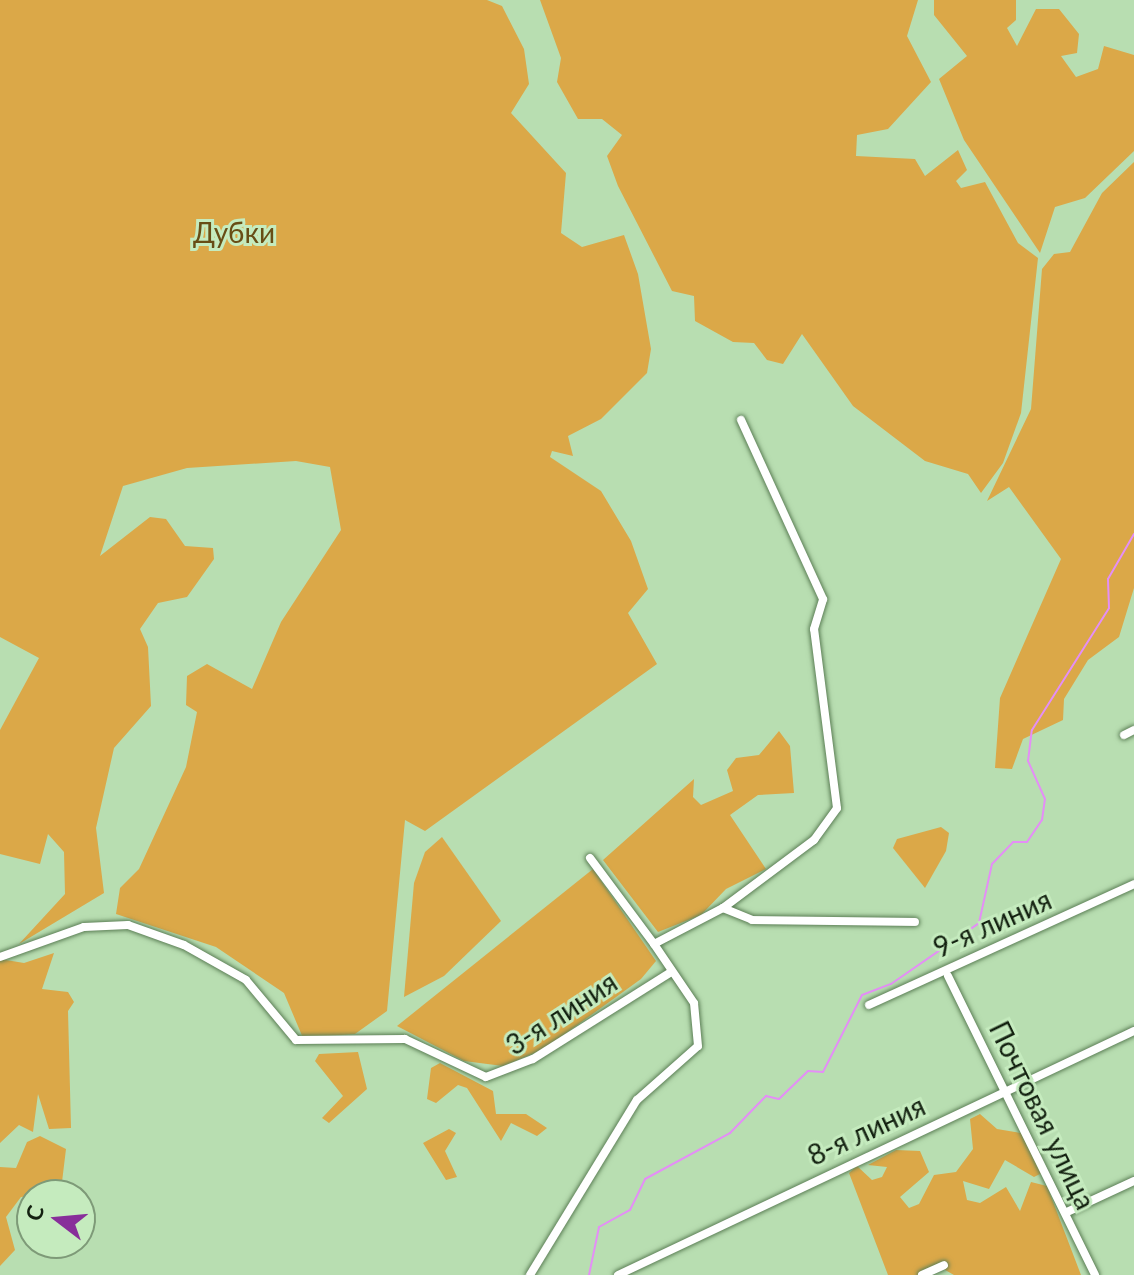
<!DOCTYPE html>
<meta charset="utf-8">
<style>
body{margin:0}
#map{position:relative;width:1134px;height:1275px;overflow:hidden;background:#b8deb1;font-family:Lato,sans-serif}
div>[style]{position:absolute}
.green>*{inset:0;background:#dba848}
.stream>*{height:2px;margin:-1px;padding:0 1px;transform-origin:1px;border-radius:1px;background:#e48ef6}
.roads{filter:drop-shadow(0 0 2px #5c7f56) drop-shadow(0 0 2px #5c7f56)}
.minor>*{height:8px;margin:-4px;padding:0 4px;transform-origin:4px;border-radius:4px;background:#fff}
span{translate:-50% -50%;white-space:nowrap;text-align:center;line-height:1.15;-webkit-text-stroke:6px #c5ebbe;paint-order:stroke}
.park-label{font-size:28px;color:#684d15}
.street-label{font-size:28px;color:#132110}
.north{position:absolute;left:16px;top:1179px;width:80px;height:80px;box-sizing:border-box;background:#c5ebbe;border:2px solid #7e9a78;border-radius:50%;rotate:286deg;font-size:22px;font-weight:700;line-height:32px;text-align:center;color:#132110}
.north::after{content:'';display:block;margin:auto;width:28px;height:36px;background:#882e9a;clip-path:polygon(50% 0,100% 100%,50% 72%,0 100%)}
</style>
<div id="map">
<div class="green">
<div style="clip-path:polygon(0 0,487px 0,502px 6px,524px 49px,529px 84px,511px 113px,566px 173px,561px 233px,582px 247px,624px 235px,638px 274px,651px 349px,647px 373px,601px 419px,568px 436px,573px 456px,552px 451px,550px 457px,601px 491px,631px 541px,648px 589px,628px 613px,657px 664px,425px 831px,405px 820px,387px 1011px,355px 1034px,303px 1038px,284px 993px,216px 947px,116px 914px,120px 888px,139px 869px,186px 767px,197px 712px,186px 705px,187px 676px,207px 664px,252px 689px,281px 622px,341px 530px,330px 467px,296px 461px,187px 468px,123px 486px,100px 556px,150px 517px,166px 519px,185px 546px,213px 548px,214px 559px,187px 597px,158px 603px,140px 629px,148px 647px,151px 706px,114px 748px,96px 828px,104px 893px,19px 944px,65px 894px,64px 852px,48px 834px,40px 864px,0 854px,0 730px,39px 658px,0 637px)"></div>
<div style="clip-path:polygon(540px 0,918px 0,907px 36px,931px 82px,888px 129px,857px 135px,856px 156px,915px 159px,925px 176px,958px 150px,967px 170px,956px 181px,961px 188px,985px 182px,1018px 243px,1038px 258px,1021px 413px,1003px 463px,981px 493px,968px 474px,925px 461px,853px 406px,802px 334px,783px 364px,767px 360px,754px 343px,733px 342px,695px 321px,694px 296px,672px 291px,618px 186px,607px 156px,622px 135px,602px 119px,578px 119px,557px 82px,561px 58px)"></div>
<div style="clip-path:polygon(934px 0,1016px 0,1016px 20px,1007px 28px,1017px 46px,1036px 9px,1059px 9px,1079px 34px,1077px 53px,1061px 56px,1076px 77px,1098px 69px,1104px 46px,1134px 55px,1134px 151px,1085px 198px,1055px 207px,1040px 253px,964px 140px,939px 79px,967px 56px,934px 15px)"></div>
<div style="clip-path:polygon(1134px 162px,1134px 588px,1119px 637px,1088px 660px,1064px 699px,1063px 720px,1023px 739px,1012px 769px,995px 768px,1000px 698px,1061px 559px,1009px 487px,987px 501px,1031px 409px,1042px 269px,1054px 254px,1070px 252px,1102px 193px)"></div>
<div style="clip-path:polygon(779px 731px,790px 746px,794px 793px,758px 795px,730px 815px,766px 869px,726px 889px,701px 915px,658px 932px,603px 860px,694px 779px,693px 797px,701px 805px,733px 791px,727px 770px,736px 758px,759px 755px)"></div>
<div style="clip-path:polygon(941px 827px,949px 833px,946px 851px,925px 888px,893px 848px,897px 839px)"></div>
<div style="clip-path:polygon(442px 837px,501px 921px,444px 976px,404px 997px,414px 883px,425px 852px)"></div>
<div style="clip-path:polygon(593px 869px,656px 961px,641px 979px,544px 1049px,503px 1066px,464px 1061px,397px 1026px)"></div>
<div style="clip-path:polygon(54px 953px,42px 989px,68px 992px,74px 1002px,68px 1011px,71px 1128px,49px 1129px,38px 1094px,33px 1132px,19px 1125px,0 1143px,0 959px,24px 963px)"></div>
<div style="clip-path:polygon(358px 1052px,367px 1089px,329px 1123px,322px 1118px,343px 1096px,315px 1061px,319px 1054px)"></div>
<div style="clip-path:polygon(440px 1063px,493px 1091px,496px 1114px,526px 1114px,547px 1128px,537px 1136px,511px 1123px,501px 1141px,467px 1088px,458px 1085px,436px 1103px,427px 1099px,431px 1068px)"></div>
<div style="clip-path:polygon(980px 1114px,997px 1129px,1027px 1134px,1044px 1172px,1034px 1177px,1005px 1160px,989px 1189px,963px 1181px,967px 1200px,980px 1203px,1006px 1187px,1020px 1211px,1031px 1182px,1047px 1186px,1081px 1275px,954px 1275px,938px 1266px,928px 1275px,888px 1275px,849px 1173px,857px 1166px,872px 1180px,882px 1177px,887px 1167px,868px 1165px,896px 1150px,920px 1151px,929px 1172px,900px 1197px,909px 1208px,919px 1204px,934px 1175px,956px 1172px,973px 1149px,970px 1119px)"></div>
<div style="clip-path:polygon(449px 1129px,456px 1133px,445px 1151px,457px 1177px,446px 1180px,423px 1143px)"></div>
<div style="clip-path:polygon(40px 1136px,66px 1149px,62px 1182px,49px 1195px,21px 1197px,6px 1217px,15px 1250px,0 1266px,0 1167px,16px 1168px,27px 1142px)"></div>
</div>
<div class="stream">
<div style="left:589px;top:1275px;width:49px;rotate:-78.2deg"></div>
<div style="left:599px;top:1227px;width:35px;rotate:-29deg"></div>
<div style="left:630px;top:1210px;width:34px;rotate:-64deg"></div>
<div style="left:645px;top:1179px;width:97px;rotate:-28.4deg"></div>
<div style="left:730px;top:1133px;width:52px;rotate:-45.8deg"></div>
<div style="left:766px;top:1096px;width:13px;rotate:13deg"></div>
<div style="left:779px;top:1099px;width:40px;rotate:-44deg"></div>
<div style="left:808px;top:1071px;width:15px;rotate:4deg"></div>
<div style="left:823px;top:1072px;width:86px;rotate:-63.1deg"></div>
<div style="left:862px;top:995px;width:31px;rotate:-21deg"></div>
<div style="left:891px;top:984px;width:107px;rotate:-34.7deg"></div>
<div style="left:979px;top:923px;width:60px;rotate:-77.6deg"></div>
<div style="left:992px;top:864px;width:30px;rotate:-46deg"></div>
<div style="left:1013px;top:842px;width:14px"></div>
<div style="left:1027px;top:842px;width:27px;rotate:-56deg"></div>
<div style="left:1042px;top:820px;width:21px;rotate:-82deg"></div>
<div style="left:1045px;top:799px;width:42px;rotate:-114.1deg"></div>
<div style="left:1028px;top:761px;width:31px;rotate:-83deg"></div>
<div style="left:1032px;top:730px;width:144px;rotate:-57.7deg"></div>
<div style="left:1109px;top:608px;width:29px;rotate:-92deg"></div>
<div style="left:1108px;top:579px;width:52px;rotate:-60deg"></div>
</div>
<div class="roads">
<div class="minor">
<div style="left:1124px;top:735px;width:11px;rotate:-27deg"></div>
<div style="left:590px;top:858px;width:107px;rotate:53.3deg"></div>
<div style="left:723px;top:908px;width:31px;rotate:22deg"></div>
<div style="left:752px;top:920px;width:163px;rotate:0.7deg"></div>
<div style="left:0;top:957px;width:89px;rotate:-19.7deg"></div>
<div style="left:84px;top:927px;width:44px;rotate:-2.6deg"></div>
<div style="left:128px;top:925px;width:59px;rotate:19.7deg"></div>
<div style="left:184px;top:945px;width:71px;rotate:29.4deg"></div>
<div style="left:246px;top:980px;width:78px;rotate:50.2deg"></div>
<div style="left:296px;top:1040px;width:109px;rotate:-0.5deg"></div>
<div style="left:405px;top:1039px;width:89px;rotate:25.1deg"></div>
<div style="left:486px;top:1077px;width:50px;rotate:-21deg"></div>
<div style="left:533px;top:1059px;width:163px;rotate:-32.2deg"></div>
<div style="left:948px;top:976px;width:333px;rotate:63.8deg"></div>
<div style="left:869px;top:1005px;width:291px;rotate:-24.5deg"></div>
<div style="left:1067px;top:1212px;width:74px;rotate:-24.8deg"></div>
<div style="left:530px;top:1275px;width:205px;rotate:-58.6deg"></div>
<div style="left:637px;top:1100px;width:81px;rotate:-41.5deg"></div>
<div style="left:698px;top:1046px;width:43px;rotate:-95.3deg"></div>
<div style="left:694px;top:1003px;width:71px;rotate:-124.1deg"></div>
<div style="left:654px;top:944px;width:78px;rotate:-27.6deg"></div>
<div style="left:723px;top:908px;width:114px;rotate:-36.8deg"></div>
<div style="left:814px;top:840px;width:39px;rotate:-54deg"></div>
<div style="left:837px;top:808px;width:180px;rotate:-97.3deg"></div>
<div style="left:814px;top:629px;width:31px;rotate:-73deg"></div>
<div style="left:823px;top:599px;width:197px;rotate:-114.6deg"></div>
<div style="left:618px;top:1275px;width:571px;rotate:-25.31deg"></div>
<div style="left:922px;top:1275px;width:24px;rotate:-24deg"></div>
</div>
</div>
<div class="park-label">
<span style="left:234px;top:232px">Дубки</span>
</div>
<div class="street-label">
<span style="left:992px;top:923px;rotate:-24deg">9-я линия</span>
<span style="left:561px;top:1013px;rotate:-33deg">3-я линия</span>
<span style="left:1043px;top:1115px;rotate:64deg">Почтовая улица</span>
<span style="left:866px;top:1130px;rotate:-25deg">8-я линия</span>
</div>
<div class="north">С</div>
</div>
